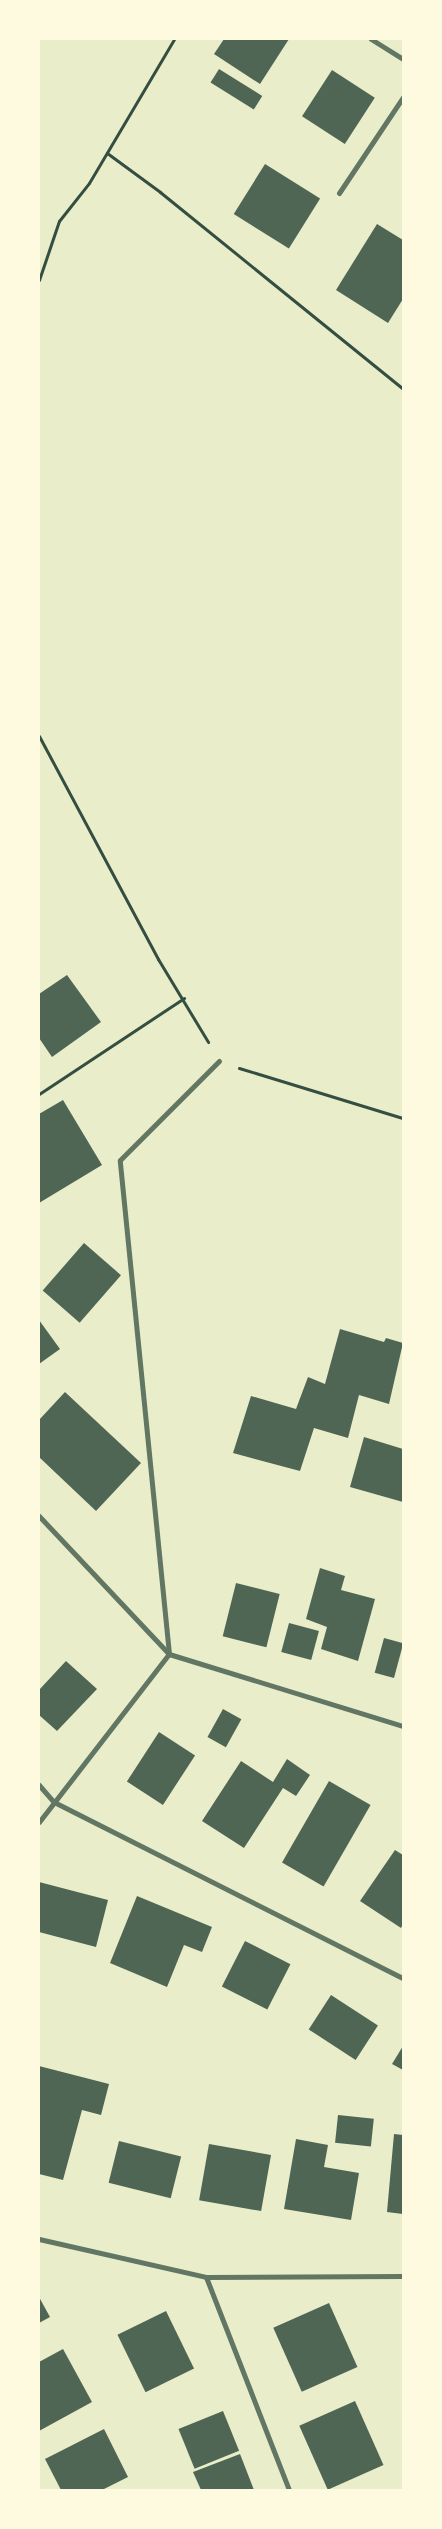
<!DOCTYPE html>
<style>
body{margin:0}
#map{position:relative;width:442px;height:2529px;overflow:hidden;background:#e9edc9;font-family:Merriweather,serif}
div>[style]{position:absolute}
.building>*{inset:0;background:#4f6655;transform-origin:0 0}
.path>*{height:3px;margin:-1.5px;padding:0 1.5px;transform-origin:1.5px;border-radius:1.5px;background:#344e41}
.minor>*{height:5px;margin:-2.5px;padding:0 2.5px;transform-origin:2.5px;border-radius:2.5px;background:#617663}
span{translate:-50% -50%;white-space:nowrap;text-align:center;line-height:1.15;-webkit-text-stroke:4px #fefae0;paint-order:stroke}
.frame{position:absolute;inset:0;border:40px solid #fefae0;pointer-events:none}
</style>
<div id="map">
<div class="building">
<div style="clip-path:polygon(224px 39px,289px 39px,260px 84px,214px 54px)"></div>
<div style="left:219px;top:69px;width:51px;height:16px;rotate:32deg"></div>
<div style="left:332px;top:70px;width:51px;height:55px;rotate:33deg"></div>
<div style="left:265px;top:164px;width:65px;height:59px;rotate:32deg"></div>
<div style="clip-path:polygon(377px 224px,403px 240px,403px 299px,388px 323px,336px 290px)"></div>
<div style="clip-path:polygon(67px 975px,101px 1022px,52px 1057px,39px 1038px,39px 994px)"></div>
<div style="clip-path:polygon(63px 1100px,102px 1165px,39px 1203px,39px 1114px)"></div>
<div style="left:84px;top:1243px;width:49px;height:63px;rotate:41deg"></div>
<div style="clip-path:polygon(39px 1320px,60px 1349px,39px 1364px)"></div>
<div style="clip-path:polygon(340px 1329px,384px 1342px,386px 1338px,403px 1343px,389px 1404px,359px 1395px,348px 1438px,314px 1428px,300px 1471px,233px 1453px,251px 1396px,296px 1409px,308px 1377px,325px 1384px)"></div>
<div style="clip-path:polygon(65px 1392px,141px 1463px,96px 1511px,39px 1457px,39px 1420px)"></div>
<div style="clip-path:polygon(364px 1437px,403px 1449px,403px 1502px,350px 1487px)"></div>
<div style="clip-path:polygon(320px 1568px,345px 1576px,341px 1590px,375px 1599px,358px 1661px,321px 1649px,327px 1627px,306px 1619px)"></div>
<div style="left:236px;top:1583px;width:45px;height:55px;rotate:14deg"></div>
<div style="left:289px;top:1623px;width:31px;height:30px;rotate:15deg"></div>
<div style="left:384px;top:1638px;width:20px;height:36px;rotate:15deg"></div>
<div style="clip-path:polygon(66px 1661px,97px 1689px,57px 1731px,39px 1715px,39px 1690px)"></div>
<div style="left:223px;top:1709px;width:21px;height:32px;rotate:29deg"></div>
<div style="left:159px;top:1732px;width:43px;height:59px;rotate:33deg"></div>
<div style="clip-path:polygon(287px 1759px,310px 1775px,296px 1796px,283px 1788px,244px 1848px,202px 1821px,241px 1761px,273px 1782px)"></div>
<div style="left:329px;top:1781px;width:48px;height:94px;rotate:30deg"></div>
<div style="clip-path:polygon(395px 1850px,403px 1855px,403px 1924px,401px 1928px,360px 1901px)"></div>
<div style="clip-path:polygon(39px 1882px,108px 1900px,96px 1947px,39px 1932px)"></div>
<div style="clip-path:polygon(137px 1896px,212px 1927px,202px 1952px,184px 1945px,167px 1987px,110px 1963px)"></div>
<div style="left:245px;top:1941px;width:51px;height:51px;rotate:27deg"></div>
<div style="left:331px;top:1995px;width:56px;height:41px;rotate:33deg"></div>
<div style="clip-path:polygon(403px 2046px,403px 2070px,392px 2064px)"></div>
<div style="clip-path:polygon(39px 2066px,109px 2084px,101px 2115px,82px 2110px,63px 2180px,39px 2174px)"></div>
<div style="left:338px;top:2115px;width:36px;height:28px;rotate:6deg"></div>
<div style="clip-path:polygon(394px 2134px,403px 2135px,403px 2214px,387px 2212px)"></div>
<div style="clip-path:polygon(296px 2139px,328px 2145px,324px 2167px,359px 2173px,351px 2220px,284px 2209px)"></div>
<div style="left:119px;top:2141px;width:64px;height:43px;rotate:14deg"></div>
<div style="left:209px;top:2144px;width:63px;height:57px;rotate:10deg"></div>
<div style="clip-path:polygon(39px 2297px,50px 2317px,39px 2323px)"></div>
<div style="left:329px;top:2303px;width:70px;height:61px;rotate:66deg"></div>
<div style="left:166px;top:2311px;width:64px;height:54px;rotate:64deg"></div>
<div style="clip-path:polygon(63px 2349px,92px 2402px,39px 2431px,39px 2362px)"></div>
<div style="left:355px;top:2401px;width:70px;height:61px;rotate:66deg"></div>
<div style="left:223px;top:2411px;width:43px;height:48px;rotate:68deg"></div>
<div style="clip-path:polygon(104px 2429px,128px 2477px,102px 2490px,61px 2490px,45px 2459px)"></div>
<div style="clip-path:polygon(240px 2454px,254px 2490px,201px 2490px,193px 2472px)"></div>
</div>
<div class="path">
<div style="left:107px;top:153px;width:66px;rotate:36.3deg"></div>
<div style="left:160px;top:192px;width:313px;rotate:39deg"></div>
<div style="left:39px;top:280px;width:62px;rotate:-71.3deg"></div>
<div style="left:59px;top:221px;width:48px;rotate:-51.7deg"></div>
<div style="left:89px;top:183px;width:167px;rotate:-59.4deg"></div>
<div style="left:39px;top:736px;width:253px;rotate:61.9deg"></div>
<div style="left:158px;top:959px;width:97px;rotate:58.9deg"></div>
<div style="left:239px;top:1068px;width:171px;rotate:17deg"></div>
<div style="left:39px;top:1094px;width:174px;rotate:-33.5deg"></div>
</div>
<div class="minor">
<div style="left:371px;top:39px;width:38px;rotate:32deg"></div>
<div style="left:339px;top:193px;width:115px;rotate:-56.3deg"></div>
<div style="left:39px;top:1516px;width:190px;rotate:46.7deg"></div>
<div style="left:169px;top:1654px;width:245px;rotate:17.1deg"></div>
<div style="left:39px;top:1785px;width:23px;rotate:49deg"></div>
<div style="left:54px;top:1802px;width:391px;rotate:26.8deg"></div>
<div style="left:39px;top:1822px;width:212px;rotate:-52.3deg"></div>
<div style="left:169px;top:1654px;width:496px;rotate:-95.7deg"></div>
<div style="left:120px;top:1160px;width:140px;rotate:-45deg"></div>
<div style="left:39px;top:2239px;width:171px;rotate:12.8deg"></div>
<div style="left:206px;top:2277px;width:197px;rotate:-0.3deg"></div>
<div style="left:206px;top:2277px;width:229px;rotate:68.7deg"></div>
</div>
<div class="frame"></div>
</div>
